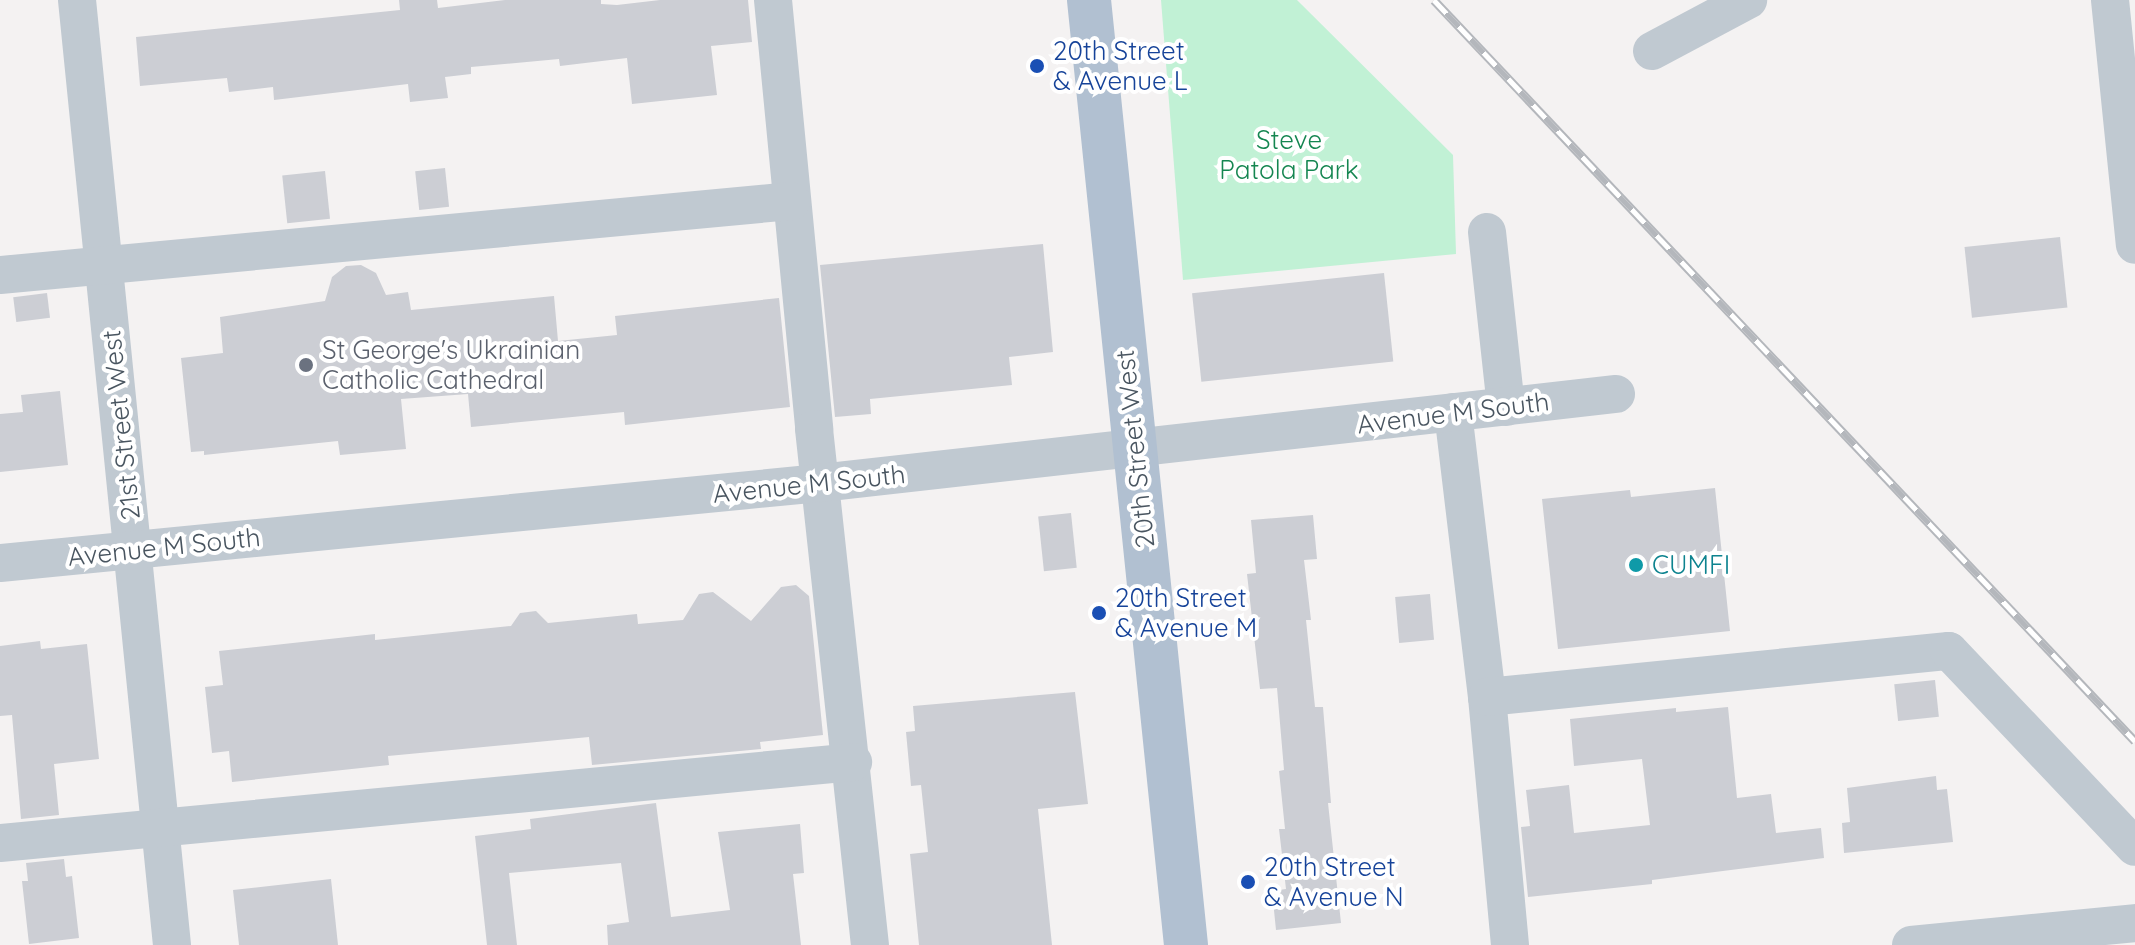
<!DOCTYPE html>
<style>
body{margin:0}
#map{position:relative;width:2135px;height:945px;overflow:hidden;background:#f4f2f2;font-family:Quicksand,sans-serif}
div>[style]{position:absolute}
.green>*{inset:0;background:#c1f1d5}
.building>*{inset:0;background:#ccced4;transform-origin:0 0}
.minor>*{height:38px;margin:-19px;padding:0 19px;transform-origin:19px;border-radius:19px;background:#c0c9d1}
.major>*{height:44px;margin:-22px;padding:0 22px;transform-origin:22px;border-radius:22px;background:#b1c0d1}
.rail>*{height:9px;margin-top:-4.5px;transform-origin:0;background:repeating-linear-gradient(90deg,#fff 0 18px,#b4b7bc 0 36px);box-sizing:border-box;border-block:2px solid #b4b7bc}
.dots>*{width:22px;height:22px;translate:-50% -50%;box-sizing:border-box;border:4px solid #fff;border-radius:50%}
span{translate:-50% -50%;white-space:nowrap;text-align:center;line-height:1.15;-webkit-text-stroke:8px #fff;paint-order:stroke}
.transit-label{font-size:26px;color:#164399}
.left{translate:0 -50%;text-align:left}
.park-label{font-size:26px;color:#158651}
.worship-label{font-size:26px;color:#5b616d}
.street-label{font-size:26px;color:#495560}
.culture-label{font-size:26px;color:#0d838f}
</style>
<div id="map">
<div class="green">
<div style="clip-path:polygon(1161px 0,1297px 0,1453px 155px,1456px 254px,1183px 280px)"></div>
</div>
<div class="building">
<div style="clip-path:polygon(399px 0,437px 0,438px 8px,505px 0,601px 0,601px 4px,617px 5px,660px 0,748px 0,752px 42px,711px 46px,717px 95px,632px 104px,627px 58px,560px 66px,559px 59px,471px 67px,471px 74px,445px 77px,448px 98px,410px 102px,408px 84px,274px 100px,273px 87px,229px 92px,227px 78px,140px 86px,136px 37px,400px 10px)"></div>
<div style="left:445px;top:168px;width:39px;height:30px;rotate:84deg"></div>
<div style="left:325px;top:171px;width:48px;height:43px;rotate:84deg"></div>
<div style="left:2060px;top:237px;width:71px;height:96px;rotate:84deg"></div>
<div style="clip-path:polygon(1043px 244px,1053px 352px,1009px 357px,1012px 385px,870px 399px,871px 414px,835px 417px,820px 265px)"></div>
<div style="clip-path:polygon(361px 265px,376px 273px,386px 295px,408px 292px,411px 310px,554px 296px,558px 341px,617px 335px,615px 316px,779px 298px,790px 407px,625px 425px,624px 412px,471px 427px,468px 394px,401px 399px,406px 449px,340px 455px,338px 441px,204px 455px,204px 451px,191px 452px,181px 358px,223px 353px,220px 317px,325px 301px,332px 277px,346px 266px)"></div>
<div style="left:1384px;top:273px;width:89px;height:193px;rotate:84deg"></div>
<div style="left:47px;top:293px;width:25px;height:34px;rotate:83deg"></div>
<div style="clip-path:polygon(60px 391px,68px 465px,0 472px,0 414px,23px 412px,21px 395px)"></div>
<div style="clip-path:polygon(1715px 488px,1730px 631px,1558px 649px,1542px 499px,1630px 490px,1631px 497px)"></div>
<div style="left:1071px;top:513px;width:55px;height:33px;rotate:84deg"></div>
<div style="clip-path:polygon(1313px 515px,1317px 559px,1304px 560px,1311px 620px,1306px 620px,1315px 707px,1323px 707px,1331px 803px,1328px 803px,1341px 923px,1276px 930px,1272px 891px,1286px 889px,1279px 829px,1285px 829px,1279px 771px,1284px 770px,1277px 688px,1260px 689px,1247px 574px,1256px 573px,1251px 520px)"></div>
<div style="clip-path:polygon(796px 585px,809px 596px,823px 735px,760px 742px,761px 749px,592px 765px,589px 737px,388px 756px,389px 765px,232px 782px,229px 751px,212px 753px,205px 687px,223px 685px,219px 651px,375px 634px,375px 640px,511px 626px,520px 613px,536px 611px,548px 623px,637px 614px,638px 624px,683px 620px,699px 594px,713px 592px,751px 621px,781px 587px)"></div>
<div style="left:1430px;top:594px;width:46px;height:35px;rotate:85deg"></div>
<div style="clip-path:polygon(40px 641px,41px 649px,87px 644px,99px 759px,54px 764px,59px 815px,21px 819px,12px 715px,0 716px,0 646px)"></div>
<div style="left:1935px;top:680px;width:37px;height:41px;rotate:84deg"></div>
<div style="clip-path:polygon(1075px 692px,1088px 804px,1038px 809px,1052px 945px,919px 945px,910px 854px,928px 852px,921px 785px,911px 786px,906px 732px,915px 731px,913px 706px)"></div>
<div style="clip-path:polygon(1728px 707px,1737px 798px,1771px 794px,1776px 833px,1821px 828px,1824px 858px,1652px 880px,1652px 884px,1528px 897px,1521px 827px,1530px 826px,1526px 790px,1569px 785px,1574px 833px,1650px 825px,1642px 759px,1574px 766px,1570px 719px,1676px 708px,1676px 712px)"></div>
<div style="clip-path:polygon(1936px 776px,1937px 790px,1947px 789px,1953px 842px,1844px 853px,1842px 823px,1850px 822px,1847px 788px)"></div>
<div style="clip-path:polygon(656px 803px,671px 917px,730px 910px,718px 832px,800px 824px,804px 873px,793px 874px,801px 945px,608px 945px,607px 925px,629px 922px,621px 863px,509px 873px,517px 945px,487px 945px,475px 836px,531px 829px,530px 819px)"></div>
<div style="clip-path:polygon(64px 859px,66px 877px,72px 876px,79px 938px,29px 944px,22px 881px,28px 881px,26px 863px)"></div>
<div style="clip-path:polygon(331px 879px,338px 945px,239px 945px,233px 890px)"></div>
</div>
<div class="minor">
<div style="left:77px;top:0;width:950px;rotate:84.26deg"></div>
<div style="left:773px;top:0;width:431px;rotate:84.5deg"></div>
<div style="left:814px;top:429px;width:519px;rotate:83.81deg"></div>
<div style="left:2110px;top:0;width:246px;rotate:84.2deg"></div>
<div style="left:1652px;top:51px;width:109px;rotate:-28deg"></div>
<div style="left:1487px;top:232px;width:176px;rotate:83.8deg"></div>
<div style="left:0;top:275px;width:795px;rotate:-5.34deg"></div>
<div style="left:1453px;top:412px;width:287px;rotate:83.2deg"></div>
<div style="left:1487px;top:697px;width:249px;rotate:84.7deg"></div>
<div style="left:0;top:563px;width:824px;rotate:-5.57deg"></div>
<div style="left:820px;top:483px;width:801px;rotate:-6.38deg"></div>
<div style="left:1487px;top:697px;width:464px;rotate:-5.7deg"></div>
<div style="left:1949px;top:651px;width:270px;rotate:46.5deg"></div>
<div style="left:0;top:843px;width:857px;rotate:-5.42deg"></div>
<div style="left:1911px;top:945px;width:225px;rotate:-5.6deg"></div>
</div>
<div class="major">
<div style="left:1089px;top:0;width:950px;rotate:84.14deg"></div>
</div>
<div class="rail">
<div style="left:1434px;top:0;width:1020px;rotate:46.59deg"></div>
</div>
<div class="dots">
<div style="left:1037px;top:66px;background:#1a4fb4"></div>
<div style="left:306px;top:365px;background:#6b7280"></div>
<div style="left:1636px;top:565px;background:#0f9aa8"></div>
<div style="left:1099px;top:613px;background:#1a4fb4"></div>
<div style="left:1248px;top:882px;background:#1a4fb4"></div>
</div>
<div class="transit-label">
<span class="left" style="left:1053px;top:66px">20th Street<br>&amp; Avenue L</span>
<span class="left" style="left:1115px;top:613px">20th Street<br>&amp; Avenue M</span>
<span class="left" style="left:1264px;top:882px">20th Street<br>&amp; Avenue N</span>
</div>
<div class="park-label">
<span style="left:1289px;top:155px">Steve<br>Patola Park</span>
</div>
<div class="worship-label">
<span class="left" style="left:322px;top:365px">St George's Ukrainian<br>Catholic Cathedral</span>
</div>
<div class="street-label">
<span style="left:1453px;top:413px;rotate:-7deg">Avenue M South</span>
<span style="left:121px;top:425px;rotate:-96deg">21st Street West</span>
<span style="left:1135px;top:449px;rotate:-96deg">20th Street West</span>
<span style="left:809px;top:484px;rotate:-6deg">Avenue M South</span>
<span style="left:164px;top:547px;rotate:-6deg">Avenue M South</span>
</div>
<div class="culture-label">
<span class="left" style="left:1652px;top:565px">CUMFI</span>
</div>
</div>
